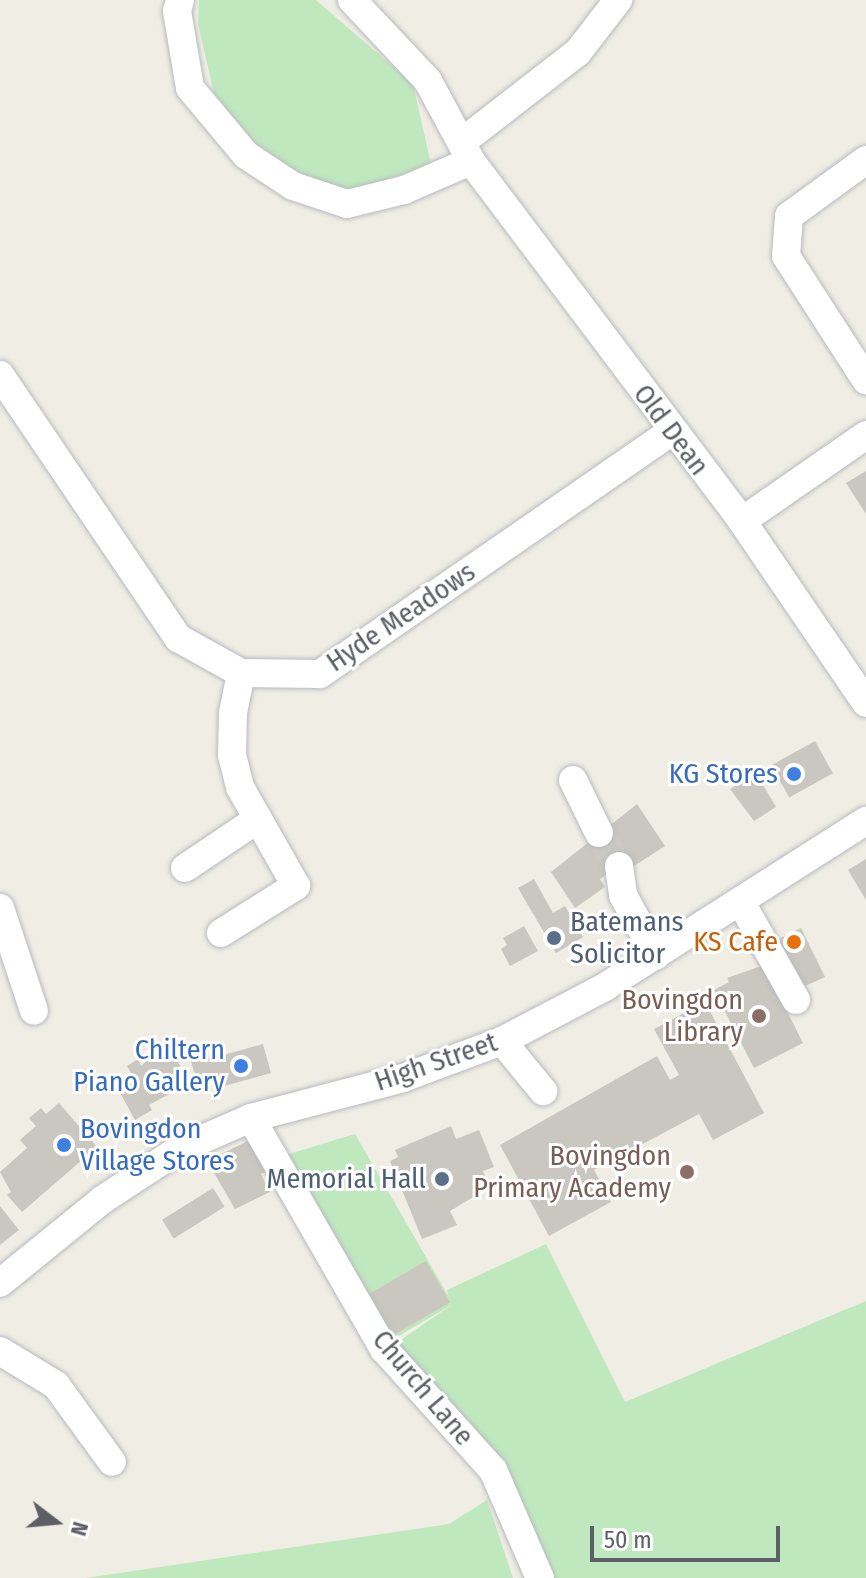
<!DOCTYPE html>
<style>
body{margin:0}
#map{position:relative;width:866px;height:1578px;overflow:hidden;background:#efede4;font-family:"Fira Sans Condensed",sans-serif}
div>[style]{position:absolute}
.green>*{inset:0;background:#c0e8bf}
.building>*{inset:0;background:#cac7c1;transform-origin:0 0}
.minor-tunnel>*{height:28px;margin-top:-14px;transform-origin:0;background:repeating-linear-gradient(90deg,#cacac4 0 28px,transparent 0 42px)}
.roads{filter:drop-shadow(0 0 2px #b7babf) drop-shadow(0 0 2px #b7babf)}
.minor>*{height:28px;margin:-14px;padding:0 14px;transform-origin:14px;border-radius:14px;background:#fff}
.dots>*{width:22px;height:22px;translate:-50% -50%;box-sizing:border-box;border:4px solid #fff;border-radius:50%}
span{translate:-50% -50%;white-space:nowrap;text-align:center;line-height:1.15;-webkit-text-stroke:6px #fff;paint-order:stroke}
.street-label{font-size:28px;color:#5c6066}
.shop-label{font-size:28px;color:#366cbe}
.right{translate:-100% -50%;text-align:right}
.left{translate:0 -50%;text-align:left}
.service-label{font-size:28px;color:#4e5e75}
.food-label{font-size:28px;color:#c56008}
.education-label{font-size:28px;color:#785e54}
.north{position:absolute;left:16px;top:1482px;width:80px;height:80px;-webkit-text-stroke:6px #fff;paint-order:stroke;rotate:106deg;font-size:22px;font-weight:700;line-height:32px;text-align:center;color:#5c6066}
.north::after{content:'';display:block;margin:auto;width:28px;height:36px;background:#5c6066;clip-path:polygon(50% 0,100% 100%,50% 72%,0 100%)}
.scale{position:absolute;left:590px;top:1526px;width:190px;height:36px;box-sizing:border-box;border:4px solid #5c6066;border-top:0;padding-left:10px;font-size:24px;line-height:28px;white-space:nowrap;color:#5c6066;-webkit-text-stroke:6px #fff;paint-order:stroke}
</style>
<div id="map">
<div class="green">
<div style="clip-path:polygon(199px 0,316px 0,413px 84px,431px 164px,347px 194px,268px 160px,214px 93px,198px 24px)"></div>
<div style="clip-path:polygon(355px 1134px,449px 1297px,447px 1290px,546px 1244px,625px 1402px,866px 1301px,866px 1578px,547px 1578px,514px 1487px,389px 1348px,453px 1304px,390px 1341px,288px 1164px,289px 1154px)"></div>
<div style="clip-path:polygon(487px 1500px,513px 1578px,86px 1578px,449px 1524px)"></div>
</div>
<div class="building">
<div style="clip-path:polygon(866px 471px,866px 514px,846px 483px)"></div>
<div style="left:815px;top:741px;width:37px;height:50px;rotate:61deg"></div>
<div style="clip-path:polygon(756px 773px,776px 807px,754px 821px,730px 789px)"></div>
<div style="clip-path:polygon(637px 804px,665px 846px,631px 868px,627px 861px,600px 879px,605px 887px,575px 908px,551px 872px)"></div>
<div style="clip-path:polygon(866px 859px,866px 900px,848px 870px)"></div>
<div style="clip-path:polygon(534px 879px,553px 913px,565px 906px,583px 937px,556px 953px,518px 888px)"></div>
<div style="clip-path:polygon(524px 926px,538px 951px,510px 966px,501px 949px,507px 945px,503px 938px)"></div>
<div style="clip-path:polygon(801px 928px,825px 977px,805px 986px,778px 939px)"></div>
<div style="clip-path:polygon(764px 965px,803px 1043px,754px 1068px,714px 990px,729px 982px,727px 978px)"></div>
<div style="clip-path:polygon(705px 1002px,764px 1113px,713px 1140px,699px 1114px,594px 1170px,611px 1202px,549px 1236px,500px 1145px,657px 1056px,670px 1080px,679px 1075px,654px 1029px)"></div>
<div style="clip-path:polygon(204px 1043px,209px 1059px,263px 1044px,271px 1073px,217px 1088px,215px 1078px,197px 1083px,187px 1047px)"></div>
<div style="clip-path:polygon(166px 1044px,191px 1082px,149px 1105px,152px 1110px,135px 1120px,118px 1089px,135px 1080px,127px 1066px,138px 1059px,141px 1066px)"></div>
<div style="clip-path:polygon(59px 1103px,97px 1147px,22px 1212px,7px 1195px,11px 1192px,0 1172px,27px 1148px,20px 1140px,36px 1126px,29px 1118px,41px 1108px,46px 1114px)"></div>
<div style="clip-path:polygon(451px 1126px,456px 1139px,479px 1130px,494px 1167px,483px 1171px,490px 1187px,450px 1211px,457px 1225px,422px 1239px,390px 1161px,398px 1157px,395px 1150px)"></div>
<div style="clip-path:polygon(252px 1139px,267px 1171px,261px 1174px,270px 1192px,235px 1209px,207px 1161px)"></div>
<div style="left:213px;top:1188px;width:22px;height:60px;rotate:58deg"></div>
<div style="clip-path:polygon(0 1206px,19px 1230px,0 1245px)"></div>
<div style="left:426px;top:1261px;width:48px;height:65px;rotate:60deg"></div>
</div>
<div class="minor-tunnel">
<div style="left:599px;top:833px;width:39px;rotate:59deg"></div>
</div>
<div class="roads">
<div class="minor">
<div style="left:180px;top:0;width:11px;rotate:105deg"></div>
<div style="left:177px;top:11px;width:78px;rotate:80.4deg"></div>
<div style="left:190px;top:88px;width:87px;rotate:50.1deg"></div>
<div style="left:246px;top:155px;width:56px;rotate:33.4deg"></div>
<div style="left:293px;top:186px;width:57px;rotate:18.4deg"></div>
<div style="left:347px;top:204px;width:59px;rotate:-13.8deg"></div>
<div style="left:404px;top:190px;width:73px;rotate:-23.4deg"></div>
<div style="left:352px;top:0;width:111px;rotate:46.8deg"></div>
<div style="left:428px;top:81px;width:91px;rotate:61.7deg"></div>
<div style="left:471px;top:161px;width:451px;rotate:53deg"></div>
<div style="left:742px;top:521px;width:220px;rotate:55.7deg"></div>
<div style="left:462px;top:142px;width:147px;rotate:-37.8deg"></div>
<div style="left:578px;top:52px;width:66px;rotate:-52.4deg"></div>
<div style="left:866px;top:160px;width:95px;rotate:144deg"></div>
<div style="left:789px;top:216px;width:40px;rotate:94.3deg"></div>
<div style="left:786px;top:256px;width:148px;rotate:57.2deg"></div>
<div style="left:0;top:375px;width:318px;rotate:55.9deg"></div>
<div style="left:178px;top:638px;width:72px;rotate:29.1deg"></div>
<div style="left:241px;top:673px;width:79px;rotate:0.7deg"></div>
<div style="left:320px;top:674px;width:428px;rotate:-34.6deg"></div>
<div style="left:742px;top:521px;width:151px;rotate:-34.7deg"></div>
<div style="left:573px;top:780px;width:59px;rotate:63.9deg"></div>
<div style="left:619px;top:866px;width:29px;rotate:82deg"></div>
<div style="left:623px;top:895px;width:69px;rotate:61.6deg"></div>
<div style="left:185px;top:868px;width:88px;rotate:-33.9deg"></div>
<div style="left:742px;top:904px;width:110px;rotate:60.6deg"></div>
<div style="left:0;top:908px;width:108px;rotate:71.7deg"></div>
<div style="left:221px;top:933px;width:89px;rotate:-32.1deg"></div>
<div style="left:296px;top:886px;width:114px;rotate:-119.5deg"></div>
<div style="left:240px;top:787px;width:32px;rotate:-104deg"></div>
<div style="left:232px;top:756px;width:43px;rotate:-88.7deg"></div>
<div style="left:233px;top:713px;width:41px;rotate:-78.7deg"></div>
<div style="left:502px;top:1041px;width:65px;rotate:50.6deg"></div>
<div style="left:251px;top:1118px;width:267px;rotate:60.1deg"></div>
<div style="left:384px;top:1349px;width:163px;rotate:48deg"></div>
<div style="left:493px;top:1470px;width:118px;rotate:66.5deg"></div>
<div style="left:0;top:1283px;width:132px;rotate:-39.1deg"></div>
<div style="left:102px;top:1200px;width:93px;rotate:-33.2deg"></div>
<div style="left:180px;top:1149px;width:77px;rotate:-23.6deg"></div>
<div style="left:251px;top:1118px;width:157px;rotate:-14.7deg"></div>
<div style="left:403px;top:1078px;width:106px;rotate:-20.5deg"></div>
<div style="left:502px;top:1041px;width:116px;rotate:-27.7deg"></div>
<div style="left:605px;top:987px;width:309px;rotate:-32.5deg"></div>
<div style="left:0;top:1351px;width:66px;rotate:31.3deg"></div>
<div style="left:56px;top:1385px;width:95px;rotate:54deg"></div>
</div>
</div>
<div class="dots">
<div style="left:794px;top:774px;background:#3f7fe0"></div>
<div style="left:554px;top:938px;background:#5c6f8a"></div>
<div style="left:794px;top:942px;background:#e8710a"></div>
<div style="left:759px;top:1016px;background:#8d6e63"></div>
<div style="left:241px;top:1066px;background:#3f7fe0"></div>
<div style="left:64px;top:1145px;background:#3f7fe0"></div>
<div style="left:687px;top:1172px;background:#8d6e63"></div>
<div style="left:442px;top:1179px;background:#5c6f8a"></div>
</div>
<div class="street-label">
<span style="left:671px;top:430px;rotate:53deg">Old Dean</span>
<span style="left:401px;top:617px;rotate:-34deg">Hyde Meadows</span>
<span style="left:436px;top:1062px;rotate:-19deg">High Street</span>
<span style="left:423px;top:1388px;rotate:50deg">Church Lane</span>
</div>
<div class="shop-label">
<span class="right" style="left:778px;top:774px">KG Stores</span>
<span class="right" style="left:225px;top:1066px">Chiltern<br>Piano Gallery</span>
<span class="left" style="left:80px;top:1145px">Bovingdon<br>Village Stores</span>
</div>
<div class="service-label">
<span class="left" style="left:570px;top:938px">Batemans<br>Solicitor</span>
<span class="right" style="left:426px;top:1179px">Memorial Hall</span>
</div>
<div class="food-label">
<span class="right" style="left:778px;top:942px">KS Cafe</span>
</div>
<div class="education-label">
<span class="right" style="left:743px;top:1016px">Bovingdon<br>Library</span>
<span class="right" style="left:671px;top:1172px">Bovingdon<br>Primary Academy</span>
</div>
<div class="north">N</div>
<div class="scale">50 m</div>
</div>
